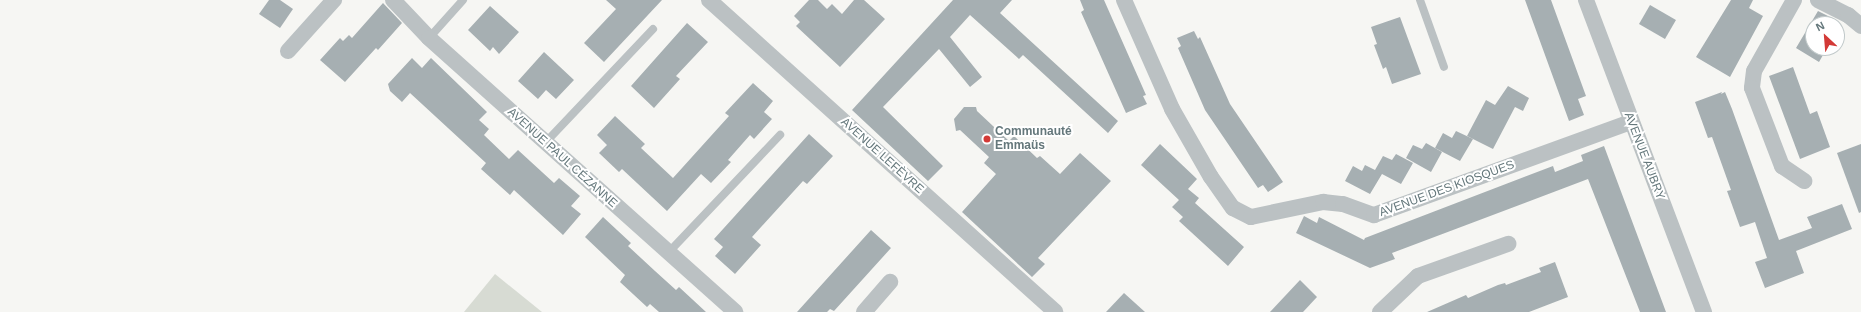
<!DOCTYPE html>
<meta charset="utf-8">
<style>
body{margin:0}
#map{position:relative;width:1861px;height:312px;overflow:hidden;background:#f6f6f3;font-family:Arial,sans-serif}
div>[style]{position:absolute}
.green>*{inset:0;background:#d7dbd3}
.building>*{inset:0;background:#a6afb2;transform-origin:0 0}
.service>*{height:8px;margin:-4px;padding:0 4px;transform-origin:4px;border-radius:4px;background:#bbc1c3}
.minor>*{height:16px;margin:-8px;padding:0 8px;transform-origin:8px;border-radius:8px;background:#bbc1c3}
.dots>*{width:11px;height:11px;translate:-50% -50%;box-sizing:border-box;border:2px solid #fff;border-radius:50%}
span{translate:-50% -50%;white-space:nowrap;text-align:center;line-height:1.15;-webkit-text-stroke:4px #fff;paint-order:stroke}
.poi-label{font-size:12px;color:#64777b;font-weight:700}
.left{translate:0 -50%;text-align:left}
.street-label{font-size:12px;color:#64777b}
.north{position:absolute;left:1805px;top:16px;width:40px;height:40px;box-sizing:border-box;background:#fff;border:1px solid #c1c9ca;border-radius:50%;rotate:334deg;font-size:11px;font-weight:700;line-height:16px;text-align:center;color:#64777b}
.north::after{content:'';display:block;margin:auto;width:14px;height:18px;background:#d33a37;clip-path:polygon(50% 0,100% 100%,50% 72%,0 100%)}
</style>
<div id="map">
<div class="green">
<div style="clip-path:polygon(495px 274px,542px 312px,464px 312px)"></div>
</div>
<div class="building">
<div style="clip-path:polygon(269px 0,280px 0,293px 9px,280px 28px,259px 14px)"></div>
<div style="clip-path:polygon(606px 0,662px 0,604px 62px,584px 43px,616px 9px)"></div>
<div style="clip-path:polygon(809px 0,818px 0,827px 9px,832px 4px,842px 14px,854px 0,864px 0,885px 19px,840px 67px,796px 26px,800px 22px,794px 16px)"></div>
<div style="clip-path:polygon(953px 0,1012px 0,1000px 13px,1118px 121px,1108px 133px,1023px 55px,1019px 59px,970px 15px,950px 37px,982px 77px,970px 87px,939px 49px,883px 107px,943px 166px,928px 181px,852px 110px)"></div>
<div style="clip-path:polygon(1080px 0,1104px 0,1146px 95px,1143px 96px,1147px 104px,1126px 113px,1081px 12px,1084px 10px)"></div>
<div style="clip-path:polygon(1525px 0,1551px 0,1586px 96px,1578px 99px,1584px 115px,1569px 121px)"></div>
<div style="clip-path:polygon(1731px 0,1753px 0,1749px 8px,1763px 16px,1730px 77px,1696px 57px)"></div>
<div style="clip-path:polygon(383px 3px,402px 23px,378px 50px,376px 48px,345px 82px,320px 60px,340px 38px,343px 41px,349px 35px,352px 38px)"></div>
<div style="left:1650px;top:5px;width:30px;height:22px;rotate:30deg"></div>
<div style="clip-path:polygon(490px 6px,519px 32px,499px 54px,493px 47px,490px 51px,468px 30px)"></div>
<div style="clip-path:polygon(1818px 11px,1836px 20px,1833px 24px,1813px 24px,1813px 48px,1827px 48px,1819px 62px,1796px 48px)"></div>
<div style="clip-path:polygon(1400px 17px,1421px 74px,1392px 84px,1386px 67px,1383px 69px,1374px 45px,1377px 44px,1371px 27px)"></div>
<div style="clip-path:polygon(687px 23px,708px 42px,676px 76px,680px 79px,654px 108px,631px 86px)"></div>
<div style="clip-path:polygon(1194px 31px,1198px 39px,1200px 37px,1230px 104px,1283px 182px,1268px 192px,1263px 185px,1258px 188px,1205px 110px,1178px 48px,1181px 46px,1177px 38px)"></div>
<div style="clip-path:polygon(544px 52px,574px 80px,556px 99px,546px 90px,538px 99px,518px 81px)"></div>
<div style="clip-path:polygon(412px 58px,422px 68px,431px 58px,487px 112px,479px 120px,489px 129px,484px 135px,509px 159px,518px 150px,554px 183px,559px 178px,580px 196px,571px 206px,581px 214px,563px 235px,514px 190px,510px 195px,481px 169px,486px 163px,410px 93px,402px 102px,390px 91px,388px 84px)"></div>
<div style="clip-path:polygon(1793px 67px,1810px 114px,1817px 111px,1830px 147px,1800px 159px,1769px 76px)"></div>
<div style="clip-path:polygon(753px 83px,773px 101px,764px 112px,772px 119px,754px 139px,750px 135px,728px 160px,731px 162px,711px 183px,701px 174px,667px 211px,622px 169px,619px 172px,599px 153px,607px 145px,597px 135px,615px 116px,645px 144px,641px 148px,673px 178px,729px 116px,725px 113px)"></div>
<div style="clip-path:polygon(1508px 86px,1529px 98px,1523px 111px,1515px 107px,1493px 149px,1467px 136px,1486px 100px,1495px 105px)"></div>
<div style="clip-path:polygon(1722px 92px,1721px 94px,1725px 92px,1732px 109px,1779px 240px,1812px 228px,1807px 217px,1842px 204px,1852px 229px,1796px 251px,1804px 273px,1765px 288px,1755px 262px,1767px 258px,1755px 222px,1740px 227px,1727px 191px,1731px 190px,1712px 137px,1708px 138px,1695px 102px)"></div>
<div style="clip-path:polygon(964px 107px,976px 107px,977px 111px,1009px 141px,1014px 136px,1037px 158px,1040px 156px,1060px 174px,1080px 153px,1111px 181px,1038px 258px,1045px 264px,1032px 277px,962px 212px,996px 174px,984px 163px,989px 157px,960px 130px,956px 131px,954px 119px)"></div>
<div style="clip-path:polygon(1456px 131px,1473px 139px,1460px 161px,1435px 148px,1443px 133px,1452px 138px)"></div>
<div style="clip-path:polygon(809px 134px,833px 156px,807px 184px,803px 181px,752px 237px,761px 245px,735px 274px,715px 256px,723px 247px,714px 239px)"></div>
<div style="clip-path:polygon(1426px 143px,1442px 152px,1431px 172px,1406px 158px,1413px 145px,1422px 149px)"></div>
<div style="clip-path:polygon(1160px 144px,1197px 179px,1188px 189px,1199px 198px,1195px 203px,1244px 247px,1228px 266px,1179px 221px,1183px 217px,1172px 207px,1179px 200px,1141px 165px)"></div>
<div style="clip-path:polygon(1861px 144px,1861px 212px,1859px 213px,1837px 153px)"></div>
<div style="clip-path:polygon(1604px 146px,1666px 312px,1640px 312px,1588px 179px,1392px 253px,1395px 259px,1370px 268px,1296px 233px,1304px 216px,1317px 223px,1319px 217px,1364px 240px,1365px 238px,1553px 166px,1555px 172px,1583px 161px,1581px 155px)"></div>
<div style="clip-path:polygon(1396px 154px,1413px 163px,1401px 184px,1382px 174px,1370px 194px,1345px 181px,1353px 166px,1362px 171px,1365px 165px,1375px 170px,1383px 156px,1392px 160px)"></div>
<div style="clip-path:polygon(603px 217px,631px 243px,628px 246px,655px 271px,676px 290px,679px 287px,706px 312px,659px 312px,650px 304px,647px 307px,620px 282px,625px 275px,585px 237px)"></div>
<div style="clip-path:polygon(871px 230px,891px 248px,834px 311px,830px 309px,827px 312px,797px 312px)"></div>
<div style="clip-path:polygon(1555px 262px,1568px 297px,1529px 312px,1427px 312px,1466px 295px,1468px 298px,1498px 285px,1505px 283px,1506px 285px,1541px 272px,1539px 268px)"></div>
<div style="clip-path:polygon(1300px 280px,1317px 297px,1303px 312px,1270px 312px)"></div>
<div style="clip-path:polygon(1124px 293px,1145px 312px,1106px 312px)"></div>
</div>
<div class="service">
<div style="left:1420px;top:0;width:71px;rotate:70.3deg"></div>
<div style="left:429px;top:38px;width:51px;rotate:-48.2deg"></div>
<div style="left:545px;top:143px;width:157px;rotate:-46.5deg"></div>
<div style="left:668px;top:253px;width:163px;rotate:-46.5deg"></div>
</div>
<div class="minor">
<div style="left:393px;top:0;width:52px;rotate:46.5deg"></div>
<div style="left:429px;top:38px;width:411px;rotate:41.8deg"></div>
<div style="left:709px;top:0;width:466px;rotate:42deg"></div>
<div style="left:1124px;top:0;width:119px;rotate:66.2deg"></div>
<div style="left:1172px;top:109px;width:78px;rotate:60.2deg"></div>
<div style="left:1211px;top:177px;width:38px;rotate:55deg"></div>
<div style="left:1233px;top:208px;width:20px;rotate:27deg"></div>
<div style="left:1251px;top:217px;width:74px;rotate:-11.8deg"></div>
<div style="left:1323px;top:202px;width:20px;rotate:6deg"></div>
<div style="left:1343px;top:204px;width:33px;rotate:20deg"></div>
<div style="left:1374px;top:215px;width:273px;rotate:-19.9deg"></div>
<div style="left:1586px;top:0;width:334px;rotate:69.3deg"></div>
<div style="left:1794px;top:0;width:81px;rotate:119.4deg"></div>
<div style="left:1754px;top:71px;width:17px;rotate:97deg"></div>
<div style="left:1752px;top:88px;width:84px;rotate:69deg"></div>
<div style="left:1782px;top:166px;width:27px;rotate:34deg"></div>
<div style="left:1818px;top:0;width:34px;rotate:27deg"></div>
<div style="left:1848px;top:15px;width:17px;rotate:40deg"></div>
<div style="left:288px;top:51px;width:69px;rotate:-48deg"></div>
<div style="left:864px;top:312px;width:40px;rotate:-49deg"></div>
<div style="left:1380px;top:312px;width:52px;rotate:-43.5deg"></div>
<div style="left:1418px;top:276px;width:96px;rotate:-19.6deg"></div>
</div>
<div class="dots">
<div style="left:987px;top:139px;background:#d33a37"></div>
</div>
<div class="poi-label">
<span class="left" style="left:995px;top:139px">Communauté<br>Emmaüs</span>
</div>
<div class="street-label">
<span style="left:882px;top:156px;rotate:42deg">AVENUE LEFÈVRE</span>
<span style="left:1644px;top:156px;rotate:69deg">AVENUE AUBRY</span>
<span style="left:562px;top:158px;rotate:42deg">AVENUE PAUL CÉZANNE</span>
<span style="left:1447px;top:189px;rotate:-20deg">AVENUE DES KIOSQUES</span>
</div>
<div class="north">N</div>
</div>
